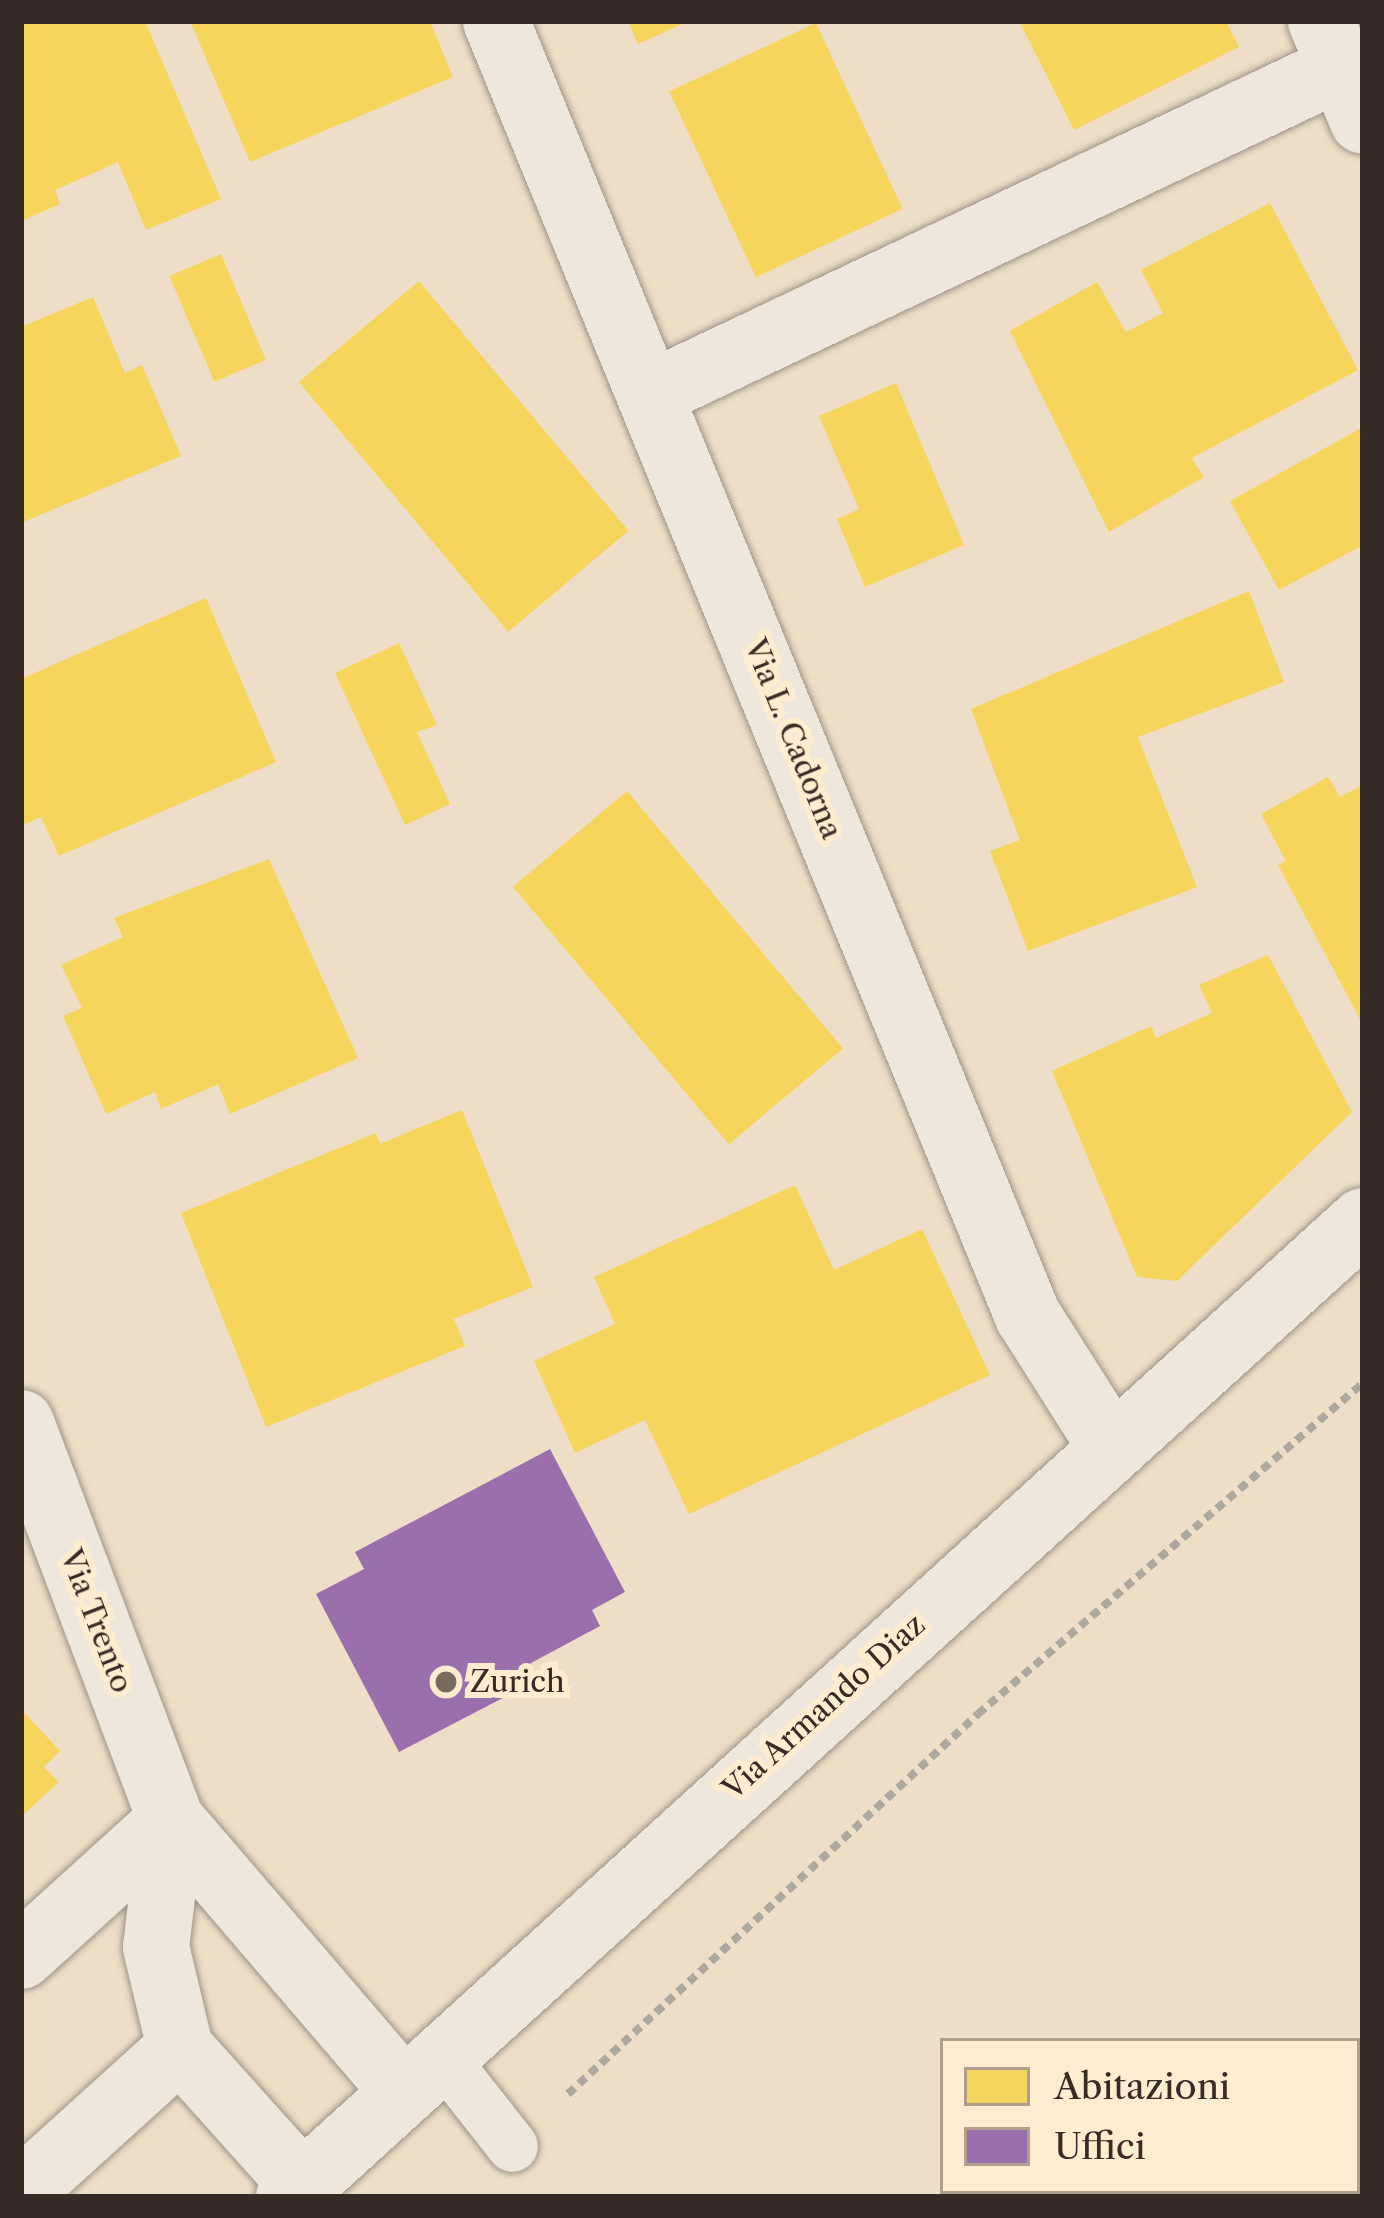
<!DOCTYPE html>
<style>
body{margin:0}
#map{position:relative;width:1384px;height:2218px;overflow:hidden;background:#eedec7;font-family:"Libre Caslon Text",serif}
div>[style]{position:absolute}
.homes>*{inset:0;background:#f6d55c;transform-origin:0 0}
.offices>*{inset:0;background:#9970ab}
.path>*{height:8px;margin-top:-4px;transform-origin:0;background:repeating-linear-gradient(90deg,#afa89e 0 9px,transparent 0 15px)}
.roads{filter:drop-shadow(0 0 3px #a09588) drop-shadow(0 0 3px #a09588)}
.service>*{height:51px;margin:-25.5px;padding:0 25.5px;transform-origin:25.5px;border-radius:25.5px;background:#efe7db}
.minor>*{height:66px;margin:-33px;padding:0 33px;transform-origin:33px;border-radius:33px;background:#efe7db}
.tertiary>*{height:66px;margin:-33px;padding:0 33px;transform-origin:33px;border-radius:33px;background:#efe7db}
.dots>*{width:33px;height:33px;translate:-50% -50%;box-sizing:border-box;border:6px solid #feecd0;border-radius:50%}
span{translate:-50% -50%;white-space:nowrap;text-align:center;line-height:1.15;-webkit-text-stroke:12px #feecd0;paint-order:stroke}
.street-label{font-size:30px;color:#382b25}
.poi-label{font-size:30px;color:#382b25}
.left{translate:0 -50%;text-align:left}
.frame{position:absolute;inset:0;border:24px solid #382b25;pointer-events:none}
.legend{position:absolute;left:940px;top:2038px;width:420px;height:156px;box-sizing:border-box;background:#feecd0;border:3px solid #af9f8c;margin:0;padding:15px 21px;list-style:none;font-size:36px;color:#382b25}
.legend li{display:flex;align-items:center;gap:24px;height:60px}
.legend b{width:60px;border:3px solid #af9f8c}
</style>
<div id="map">
<div class="homes">
<div style="clip-path:polygon(21px 21px,145px 21px,221px 199px,146px 230px,118px 162px,55px 190px,60px 204px,21px 221px)"></div>
<div style="clip-path:polygon(190px 21px,430px 21px,453px 77px,250px 162px)"></div>
<div style="clip-path:polygon(628px 21px,689px 21px,638px 44px)"></div>
<div style="clip-path:polygon(1019px 21px,1226px 21px,1239px 47px,1074px 130px)"></div>
<div style="left:816px;top:23px;width:205px;height:162px;rotate:65deg"></div>
<div style="clip-path:polygon(1270px 203px,1358px 370px,1192px 458px,1204px 477px,1109px 532px,1010px 331px,1097px 282px,1126px 332px,1163px 313px,1141px 270px)"></div>
<div style="left:221px;top:254px;width:115px;height:56px;rotate:67deg"></div>
<div style="left:419px;top:281px;width:326px;height:157px;rotate:50deg"></div>
<div style="clip-path:polygon(93px 297px,125px 373px,142px 365px,181px 456px,21px 523px,21px 327px)"></div>
<div style="clip-path:polygon(896px 383px,964px 545px,865px 587px,837px 519px,859px 509px,819px 416px)"></div>
<div style="clip-path:polygon(1363px 427px,1363px 545px,1279px 590px,1230px 501px)"></div>
<div style="clip-path:polygon(1249px 591px,1284px 682px,1138px 737px,1197px 887px,1028px 951px,990px 851px,1020px 840px,971px 709px)"></div>
<div style="clip-path:polygon(206px 598px,276px 762px,59px 856px,41px 817px,21px 826px,21px 679px)"></div>
<div style="clip-path:polygon(399px 643px,437px 725px,417px 732px,450px 804px,405px 825px,335px 673px)"></div>
<div style="clip-path:polygon(1328px 777px,1340px 797px,1363px 785px,1363px 1025px,1278px 865px,1286px 861px,1261px 814px)"></div>
<div style="left:627px;top:791px;width:336px;height:149px;rotate:50deg"></div>
<div style="clip-path:polygon(269px 859px,358px 1058px,230px 1114px,218px 1084px,161px 1109px,155px 1092px,106px 1114px,63px 1016px,82px 1008px,61px 965px,123px 937px,114px 918px)"></div>
<div style="clip-path:polygon(1268px 955px,1352px 1112px,1177px 1281px,1137px 1277px,1052px 1071px,1151px 1026px,1156px 1038px,1212px 1013px,1199px 985px)"></div>
<div style="clip-path:polygon(462px 1110px,533px 1287px,454px 1319px,465px 1346px,266px 1427px,181px 1213px,376px 1133px,380px 1144px)"></div>
<div style="clip-path:polygon(795px 1185px,834px 1270px,922px 1229px,990px 1375px,689px 1514px,645px 1420px,575px 1453px,534px 1361px,615px 1324px,594px 1277px)"></div>
<div style="clip-path:polygon(21px 1709px,60px 1751px,44px 1767px,59px 1782px,21px 1817px)"></div>
</div>
<div class="offices">
<div style="clip-path:polygon(550px 1449px,625px 1592px,592px 1610px,600px 1626px,518px 1670px,526px 1686px,399px 1752px,316px 1594px,364px 1569px,355px 1552px)"></div>
</div>
<div class="path">
<div style="left:568px;top:2094px;width:559px;rotate:-42.83deg"></div>
<div style="left:978px;top:1714px;width:508px;rotate:-40.69deg"></div>
</div>
<div class="roads">
<div class="service">
<div style="left:442px;top:2057px;width:113px;rotate:51.8deg"></div>
</div>
<div class="minor">
<div style="left:496px;top:21px;width:1400px;rotate:67.67deg"></div>
<div style="left:1028px;top:1316px;width:153px;rotate:57.6deg"></div>
<div style="left:1321px;top:21px;width:108px;rotate:67.2deg"></div>
<div style="left:653px;top:393px;width:761px;rotate:-25.35deg"></div>
<div style="left:21px;top:1423px;width:424px;rotate:69.3deg"></div>
<div style="left:171px;top:1820px;width:357px;rotate:49.4deg"></div>
<div style="left:171px;top:1820px;width:128px;rotate:96.7deg"></div>
<div style="left:156px;top:1947px;width:104px;rotate:76.6deg"></div>
<div style="left:180px;top:2048px;width:183px;rotate:48.1deg"></div>
<div style="left:21px;top:1956px;width:202px;rotate:-42.2deg"></div>
<div style="left:21px;top:2192px;width:215px;rotate:-42.2deg"></div>
</div>
<div class="tertiary">
<div style="left:289px;top:2197px;width:1451px;rotate:-42.26deg"></div>
</div>
</div>
<div class="dots">
<div style="left:446px;top:1682px;background:#786a5e"></div>
</div>
<div class="street-label">
<span style="left:793px;top:739px;rotate:68deg">Via L. Cadorna</span>
<span style="left:96px;top:1621px;rotate:69deg">Via Trento</span>
<span style="left:824px;top:1707px;rotate:-42deg">Via Armando Diaz</span>
</div>
<div class="poi-label">
<span class="left" style="left:470px;top:1682px">Zurich</span>
</div>
<div class="frame"></div>
<ul class="legend">
<li><b style="height:33px;background:#f6d55c"></b>Abitazioni</li>
<li><b style="height:33px;background:#9970ab"></b>Uffici</li>
</ul>
</div>
